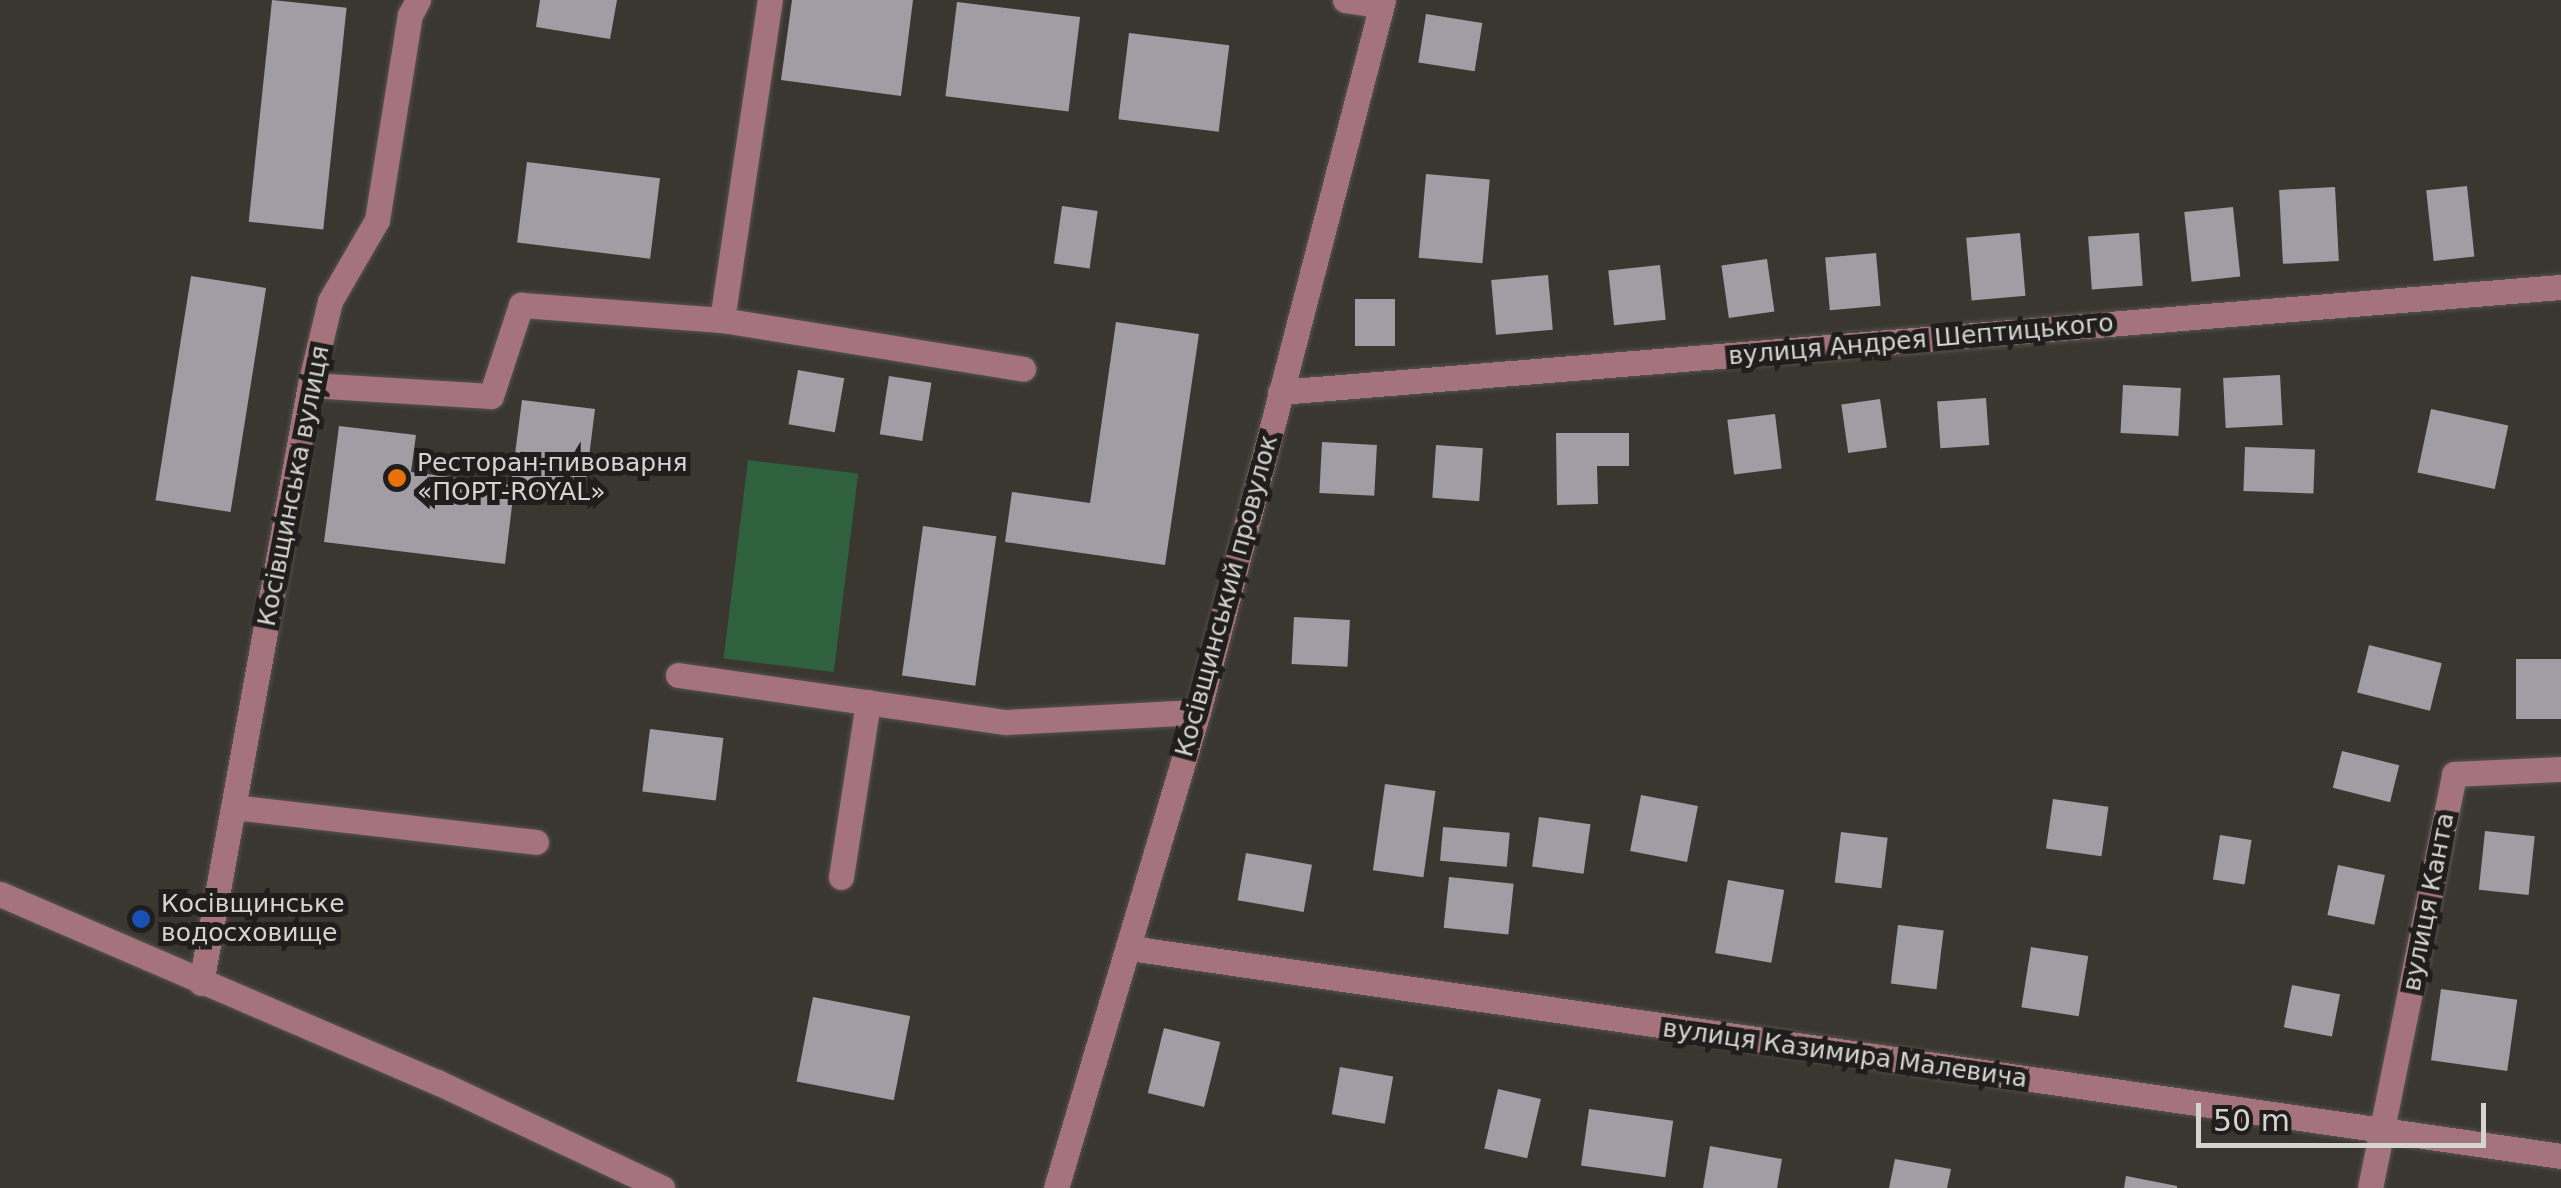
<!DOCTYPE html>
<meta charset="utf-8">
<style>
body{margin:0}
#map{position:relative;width:2561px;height:1188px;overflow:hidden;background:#3a3731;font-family:"DejaVu Sans",sans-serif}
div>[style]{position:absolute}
.green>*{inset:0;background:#30613f;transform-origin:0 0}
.building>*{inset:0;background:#a09da5;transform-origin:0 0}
.roads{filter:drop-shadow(0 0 2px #56534e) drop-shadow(0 0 2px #56534e)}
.minor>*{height:25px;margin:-12.5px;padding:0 12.5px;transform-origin:12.5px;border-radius:12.5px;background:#a5737c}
.dots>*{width:28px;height:28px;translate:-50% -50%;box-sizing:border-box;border:5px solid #201e1c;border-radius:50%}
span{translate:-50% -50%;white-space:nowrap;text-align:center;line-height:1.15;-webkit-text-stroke:10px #201e1c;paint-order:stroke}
.street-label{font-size:25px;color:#d6d4d1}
.poi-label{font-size:25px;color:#d6d4d1}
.left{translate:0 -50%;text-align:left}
.scale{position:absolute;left:2196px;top:1103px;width:290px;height:45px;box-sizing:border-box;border:5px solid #d6d4d1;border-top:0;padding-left:12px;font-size:30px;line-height:35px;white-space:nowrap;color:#d6d4d1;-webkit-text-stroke:8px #201e1c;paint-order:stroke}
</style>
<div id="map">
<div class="green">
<div style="left:748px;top:460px;width:111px;height:200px;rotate:7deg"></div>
</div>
<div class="building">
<div style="left:272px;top:0;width:75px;height:223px;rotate:6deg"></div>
<div style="clip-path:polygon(540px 0,617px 0,610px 39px,536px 27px)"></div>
<div style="clip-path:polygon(792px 0,913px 0,901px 96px,781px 80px)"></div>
<div style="left:957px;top:2px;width:124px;height:95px;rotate:7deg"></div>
<div style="left:1426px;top:14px;width:57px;height:49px;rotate:9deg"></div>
<div style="left:1129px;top:33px;width:101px;height:87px;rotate:7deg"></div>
<div style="left:527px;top:162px;width:134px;height:81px;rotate:7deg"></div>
<div style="left:1426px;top:174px;width:64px;height:84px;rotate:5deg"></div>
<div style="left:2467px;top:186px;width:71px;height:41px;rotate:84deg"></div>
<div style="left:2335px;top:187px;width:74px;height:56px;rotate:87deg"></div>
<div style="left:1062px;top:206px;width:36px;height:58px;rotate:8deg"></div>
<div style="left:2233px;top:207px;width:70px;height:49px;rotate:84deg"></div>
<div style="left:2020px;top:233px;width:63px;height:54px;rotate:85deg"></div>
<div style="left:2139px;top:233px;width:53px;height:51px;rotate:86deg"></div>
<div style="left:1876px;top:253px;width:53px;height:51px;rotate:85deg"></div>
<div style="left:1767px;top:259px;width:53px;height:46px;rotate:82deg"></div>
<div style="left:1660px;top:265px;width:55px;height:52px;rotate:84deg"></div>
<div style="left:1548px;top:275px;width:55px;height:57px;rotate:85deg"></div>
<div style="left:191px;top:276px;width:76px;height:227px;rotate:9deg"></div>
<div style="left:1355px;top:299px;width:40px;height:47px"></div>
<div style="clip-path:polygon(1116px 322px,1199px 334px,1165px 565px,1005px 542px,1012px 492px,1090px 503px)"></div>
<div style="left:798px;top:370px;width:47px;height:55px;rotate:10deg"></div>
<div style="left:2280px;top:375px;width:50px;height:57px;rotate:87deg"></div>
<div style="left:889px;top:376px;width:43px;height:59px;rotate:9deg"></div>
<div style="left:2123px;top:385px;width:58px;height:48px;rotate:3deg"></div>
<div style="left:1986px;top:398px;width:47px;height:49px;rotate:86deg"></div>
<div style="left:1880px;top:399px;width:49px;height:39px;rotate:82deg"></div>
<div style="clip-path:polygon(522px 400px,595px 409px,584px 497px,514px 489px,505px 564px,324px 542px,339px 426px,416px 435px,411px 472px,511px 485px)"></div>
<div style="left:2431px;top:409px;width:79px;height:65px;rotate:12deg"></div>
<div style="left:1775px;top:414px;width:55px;height:48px;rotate:83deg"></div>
<div style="clip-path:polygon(1556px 433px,1629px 433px,1629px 466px,1597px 466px,1598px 504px,1557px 505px)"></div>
<div style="left:1322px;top:442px;width:55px;height:51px;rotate:3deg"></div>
<div style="left:1436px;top:445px;width:47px;height:53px;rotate:4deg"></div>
<div style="left:2245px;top:447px;width:70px;height:44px;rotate:2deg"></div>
<div style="left:923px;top:526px;width:74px;height:151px;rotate:8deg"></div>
<div style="left:1294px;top:617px;width:56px;height:47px;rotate:3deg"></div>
<div style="left:2369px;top:645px;width:75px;height:49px;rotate:14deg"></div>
<div style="left:2516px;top:659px;width:45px;height:60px"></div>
<div style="left:650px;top:729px;width:74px;height:63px;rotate:7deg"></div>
<div style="left:2342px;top:751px;width:59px;height:38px;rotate:14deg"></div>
<div style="left:1385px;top:784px;width:51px;height:87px;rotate:8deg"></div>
<div style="left:1641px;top:795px;width:58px;height:57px;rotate:11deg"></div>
<div style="left:2053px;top:799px;width:56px;height:50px;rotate:8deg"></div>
<div style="left:1539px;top:817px;width:52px;height:50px;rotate:8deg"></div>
<div style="left:1443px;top:827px;width:67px;height:34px;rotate:5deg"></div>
<div style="left:2485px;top:831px;width:50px;height:59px;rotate:6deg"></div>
<div style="left:1841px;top:832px;width:47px;height:51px;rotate:7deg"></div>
<div style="left:2220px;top:835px;width:32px;height:45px;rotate:9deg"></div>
<div style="left:1246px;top:853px;width:67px;height:48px;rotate:10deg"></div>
<div style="left:2338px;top:865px;width:48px;height:51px;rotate:12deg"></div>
<div style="left:1449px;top:877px;width:65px;height:51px;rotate:6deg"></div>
<div style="left:1728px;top:880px;width:57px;height:74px;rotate:10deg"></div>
<div style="left:1898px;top:925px;width:46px;height:59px;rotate:7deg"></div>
<div style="left:2031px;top:947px;width:58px;height:61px;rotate:9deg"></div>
<div style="left:2292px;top:985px;width:49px;height:43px;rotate:11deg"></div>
<div style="left:2441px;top:989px;width:77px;height:72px;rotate:8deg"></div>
<div style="left:813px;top:997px;width:99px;height:86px;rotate:11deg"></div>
<div style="left:1164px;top:1028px;width:58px;height:67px;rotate:14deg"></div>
<div style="left:1340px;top:1067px;width:54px;height:48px;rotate:10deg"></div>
<div style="left:1498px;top:1089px;width:44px;height:61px;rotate:13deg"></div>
<div style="left:1589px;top:1109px;width:85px;height:57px;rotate:8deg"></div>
<div style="clip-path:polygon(1710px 1146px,1782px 1159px,1777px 1188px,1703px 1188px)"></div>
<div style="clip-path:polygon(1895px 1159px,1951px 1169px,1947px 1188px,1889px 1188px)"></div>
<div style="clip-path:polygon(2126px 1176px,2177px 1186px,2177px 1188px,2124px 1188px)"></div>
</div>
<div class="roads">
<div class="minor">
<div style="left:1345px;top:0;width:36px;rotate:8deg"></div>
<div style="left:722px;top:320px;width:324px;rotate:-81.5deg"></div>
<div style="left:310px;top:385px;width:181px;rotate:3.5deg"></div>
<div style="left:491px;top:396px;width:96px;rotate:-71.8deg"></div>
<div style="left:521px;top:305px;width:202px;rotate:4.3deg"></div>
<div style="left:722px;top:320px;width:305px;rotate:9.2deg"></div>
<div style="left:1280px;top:392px;width:1285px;rotate:-4.69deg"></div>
<div style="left:678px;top:675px;width:331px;rotate:8.2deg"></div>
<div style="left:1006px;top:722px;width:192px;rotate:-3deg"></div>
<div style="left:234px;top:807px;width:304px;rotate:6.6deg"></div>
<div style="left:841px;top:877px;width:177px;rotate:-81.2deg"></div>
<div style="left:0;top:894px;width:476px;rotate:23.3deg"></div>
<div style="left:437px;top:1082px;width:249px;rotate:25.2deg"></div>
<div style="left:1130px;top:948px;width:1446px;rotate:8.27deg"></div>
<div style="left:201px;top:983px;width:608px;rotate:-79.67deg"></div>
<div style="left:310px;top:385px;width:86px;rotate:-76.6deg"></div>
<div style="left:330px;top:301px;width:94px;rotate:-59.9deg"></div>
<div style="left:377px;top:220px;width:208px;rotate:-80.9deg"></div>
<div style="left:410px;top:15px;width:17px;rotate:-62deg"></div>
<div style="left:1056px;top:1188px;width:497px;rotate:-73.4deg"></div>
<div style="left:1198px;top:712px;width:736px;rotate:-75.43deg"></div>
<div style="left:2370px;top:1188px;width:422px;rotate:-78.5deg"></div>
<div style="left:2454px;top:774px;width:107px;rotate:-2.7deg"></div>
</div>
</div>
<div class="dots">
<div style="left:397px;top:478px;background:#e8710a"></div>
<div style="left:141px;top:919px;background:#1a4fb4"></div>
</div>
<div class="street-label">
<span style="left:1921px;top:340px;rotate:-5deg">вулиця Андрея Шептицького</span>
<span style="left:294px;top:486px;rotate:-79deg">Косівщинська вулиця</span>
<span style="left:1227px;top:596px;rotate:-75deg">Косівщинський провулок</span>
<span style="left:2429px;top:902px;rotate:-79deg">вулиця Канта</span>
<span style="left:1845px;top:1054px;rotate:8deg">вулиця Казимира Малевича</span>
</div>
<div class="poi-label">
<span class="left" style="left:417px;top:478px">Ресторан-пивоварня<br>«ПОРТ-ROYAL»</span>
<span class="left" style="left:161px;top:919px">Косівщинське<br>водосховище</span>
</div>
<div class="scale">50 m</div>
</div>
